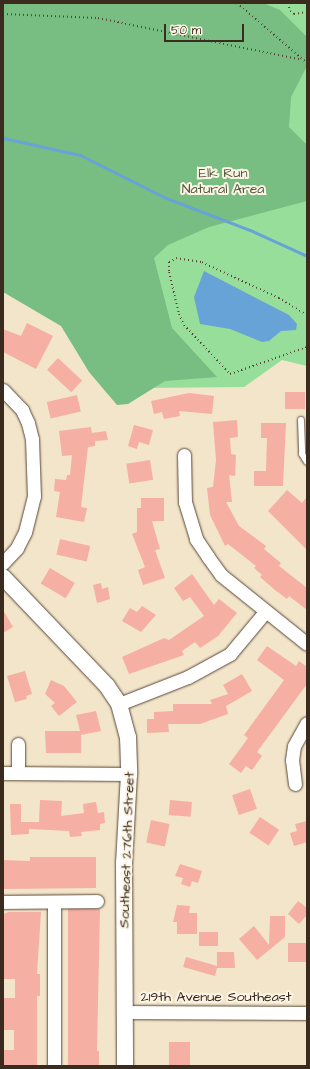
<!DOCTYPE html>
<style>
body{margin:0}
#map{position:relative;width:310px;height:1069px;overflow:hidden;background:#f3e5c9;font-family:"Architects Daughter",sans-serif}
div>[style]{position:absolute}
.green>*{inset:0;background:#96de99}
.forest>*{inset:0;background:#78bd81}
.water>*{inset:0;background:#68a3d8}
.stream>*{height:3px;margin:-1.5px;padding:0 1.5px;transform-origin:1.5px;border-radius:1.5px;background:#68a3d8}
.building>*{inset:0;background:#f6afa3;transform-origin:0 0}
.path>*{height:2px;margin-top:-1px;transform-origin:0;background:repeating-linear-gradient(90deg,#574638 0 1px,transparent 0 4px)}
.roads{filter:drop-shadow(0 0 1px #574638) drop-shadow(0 0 1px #574638)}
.service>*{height:6px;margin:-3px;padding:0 3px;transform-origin:3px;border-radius:3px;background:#fff}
.minor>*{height:13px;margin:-6.5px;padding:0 6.5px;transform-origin:6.5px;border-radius:6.5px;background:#fff}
.tertiary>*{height:16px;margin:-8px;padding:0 8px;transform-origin:8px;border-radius:8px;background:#fff}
span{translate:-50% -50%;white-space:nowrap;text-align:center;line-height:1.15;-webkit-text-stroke:4px #fcf5e5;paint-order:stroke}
.park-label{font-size:14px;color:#52573d}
.street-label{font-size:14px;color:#3b2a1e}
.frame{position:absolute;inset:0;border:4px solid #3b2a1e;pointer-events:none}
.scale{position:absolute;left:164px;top:24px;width:80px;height:18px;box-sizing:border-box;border:2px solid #3b2a1e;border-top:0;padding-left:5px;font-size:12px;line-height:14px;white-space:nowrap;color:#3b2a1e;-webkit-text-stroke:3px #fcf5e5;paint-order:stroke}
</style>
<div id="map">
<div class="green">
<div style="clip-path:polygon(139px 3px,307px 3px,307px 366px,282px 360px,244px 387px,139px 388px)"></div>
</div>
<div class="forest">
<div style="clip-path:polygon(3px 3px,263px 3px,280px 10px,307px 37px,307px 66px,291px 97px,289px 127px,307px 145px,307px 201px,209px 227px,168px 245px,154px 258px,172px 328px,217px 377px,165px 381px,128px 404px,117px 405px,89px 372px,61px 326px,3px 292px)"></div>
</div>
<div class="water">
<div style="clip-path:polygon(204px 271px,289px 315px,297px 324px,296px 330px,281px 331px,269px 341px,262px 342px,230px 329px,200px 324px,194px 297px)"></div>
</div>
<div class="stream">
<div style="left:3px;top:138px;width:79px;rotate:12.4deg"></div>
<div style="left:80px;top:155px;width:96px;rotate:26.6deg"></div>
<div style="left:166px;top:198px;width:90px;rotate:20.9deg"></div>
<div style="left:250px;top:230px;width:63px;rotate:24.5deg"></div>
</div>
<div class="building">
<div style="clip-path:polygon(27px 323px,53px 336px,36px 369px,3px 352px,3px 329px,21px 336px)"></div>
<div style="left:58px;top:358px;width:33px;height:16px;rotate:43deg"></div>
<div style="left:285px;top:392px;width:20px;height:17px"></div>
<div style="clip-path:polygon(189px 393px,214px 396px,212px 414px,179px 411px,180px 416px,164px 419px,162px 412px,154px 414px,151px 401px)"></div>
<div style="left:77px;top:395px;width:17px;height:31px;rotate:77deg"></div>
<div style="clip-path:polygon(237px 420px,238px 437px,230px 438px,231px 454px,236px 455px,235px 476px,229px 475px,232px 502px,226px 502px,239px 526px,266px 546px,264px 549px,281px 563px,279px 566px,307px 588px,307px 610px,289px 596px,287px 599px,275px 590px,260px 577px,262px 575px,254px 568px,256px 566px,228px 544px,225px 546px,210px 515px,207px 488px,213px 487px,216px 460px,213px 422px)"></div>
<div style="clip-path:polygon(261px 423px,286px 423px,283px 486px,254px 486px,254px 471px,266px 471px,267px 438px,261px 438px)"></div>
<div style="clip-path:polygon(134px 425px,153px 430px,149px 445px,139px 442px,137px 449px,128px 446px)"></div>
<div style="clip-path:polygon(91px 427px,92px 433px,106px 431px,108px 440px,95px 441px,95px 446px,88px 447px,81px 507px,87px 508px,84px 522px,56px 517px,60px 492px,54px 491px,55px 479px,66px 480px,67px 475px,70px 475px,72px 455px,62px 456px,59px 431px)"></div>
<div style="left:150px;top:460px;width:20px;height:24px;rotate:81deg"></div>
<div style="clip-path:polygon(287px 490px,302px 503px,307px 497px,307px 550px,268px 511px)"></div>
<div style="clip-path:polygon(141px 498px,164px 498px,164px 521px,152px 521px,160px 549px,155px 550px,165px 578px,143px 585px,138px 570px,145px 567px,132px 534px,137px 532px,137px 508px,141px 508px)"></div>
<div style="left:60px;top:539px;width:31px;height:16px;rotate:13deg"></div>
<div style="left:50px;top:568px;width:29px;height:18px;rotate:31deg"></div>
<div style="clip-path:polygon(192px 574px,214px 605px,219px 599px,237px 613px,218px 636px,200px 648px,195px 642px,182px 651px,184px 655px,129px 674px,122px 657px,164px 638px,169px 640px,204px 616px,190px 597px,183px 601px,174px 588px)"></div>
<div style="clip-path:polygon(101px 583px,102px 589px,108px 587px,110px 599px,97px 603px,93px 585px)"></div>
<div style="clip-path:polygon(142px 606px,156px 615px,141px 632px,122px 621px,130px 608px,137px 612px)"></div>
<div style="clip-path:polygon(3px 610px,13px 627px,3px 633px)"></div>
<div style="clip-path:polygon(267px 646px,296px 666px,299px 661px,307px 667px,307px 684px,257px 752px,262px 756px,252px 770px,246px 766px,241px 773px,229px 764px,248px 738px,244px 735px,284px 680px,257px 660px)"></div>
<div style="clip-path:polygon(25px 671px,32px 694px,26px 696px,27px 699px,15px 702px,7px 676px)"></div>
<div style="clip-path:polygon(242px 674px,252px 691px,226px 706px,228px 714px,200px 724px,168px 724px,169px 732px,147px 733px,147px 719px,154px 719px,154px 712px,173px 711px,173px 704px,212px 704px,210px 700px,228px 694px,223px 685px)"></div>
<div style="clip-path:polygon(51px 680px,64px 686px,77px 702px,59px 716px,51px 706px,55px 703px,45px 694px)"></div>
<div style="clip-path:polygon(96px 711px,101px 731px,81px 735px,81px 753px,46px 753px,45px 731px,80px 731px,76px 715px)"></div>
<div style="left:250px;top:789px;width:21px;height:19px;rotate:71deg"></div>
<div style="clip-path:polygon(40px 800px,62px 801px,61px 816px,84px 813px,83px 804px,96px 802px,98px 813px,104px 812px,105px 823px,100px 824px,100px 830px,81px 832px,82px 836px,70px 837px,69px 831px,29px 829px,29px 834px,11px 835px,10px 804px,21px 804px,21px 822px,39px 822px)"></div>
<div style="left:170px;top:800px;width:22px;height:15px;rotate:5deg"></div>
<div style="left:260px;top:817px;width:23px;height:19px;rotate:34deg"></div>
<div style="left:151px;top:820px;width:19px;height:23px;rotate:12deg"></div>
<div style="clip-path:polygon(307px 821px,307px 842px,294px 846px,290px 833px,297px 831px,295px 824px)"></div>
<div style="clip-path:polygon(30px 857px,96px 857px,96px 888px,3px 889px,3px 860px,30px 861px)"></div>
<div style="clip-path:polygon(180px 864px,202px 871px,198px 883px,192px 881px,190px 887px,181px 884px,183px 878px,175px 876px)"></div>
<div style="clip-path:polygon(298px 901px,307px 908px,307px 915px,299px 924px,288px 914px)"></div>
<div style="clip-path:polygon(177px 905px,190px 906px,189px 913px,197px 913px,197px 934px,177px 934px,177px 922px,173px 922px)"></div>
<div style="clip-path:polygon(68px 909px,100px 909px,97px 1051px,99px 1051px,99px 1066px,68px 1066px)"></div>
<div style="clip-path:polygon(9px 912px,41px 912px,37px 974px,40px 974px,40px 996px,37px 996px,37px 1066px,3px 1066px,3px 1050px,14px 1050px,14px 1030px,3px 1030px,3px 998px,15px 998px,15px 979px,3px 979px,3px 914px)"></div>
<div style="clip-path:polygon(270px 916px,285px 916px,285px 937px,257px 960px,239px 939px,254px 926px,269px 945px)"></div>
<div style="left:199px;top:932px;width:19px;height:14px"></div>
<div style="left:288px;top:943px;width:19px;height:19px"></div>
<div style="clip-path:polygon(217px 952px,234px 952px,235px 968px,217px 968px,215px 976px,183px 967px,186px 957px,217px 966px)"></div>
<div style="left:190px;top:1042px;width:24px;height:21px;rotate:90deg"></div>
</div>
<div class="path">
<div style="left:237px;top:3px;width:92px;rotate:40.6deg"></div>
<div style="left:288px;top:3px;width:8px;rotate:76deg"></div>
<div style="left:290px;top:11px;width:5px;rotate:37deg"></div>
<div style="left:294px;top:14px;width:13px;rotate:-9deg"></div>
<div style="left:3px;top:14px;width:95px;rotate:2.4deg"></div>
<div style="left:98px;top:18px;width:208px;rotate:11.6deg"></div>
<div style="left:307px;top:315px;width:33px;rotate:-149deg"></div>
<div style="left:279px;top:298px;width:86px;rotate:-155.2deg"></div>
<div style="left:201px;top:262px;width:24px;rotate:-171deg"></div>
<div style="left:177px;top:258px;width:9px;rotate:153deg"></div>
<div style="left:169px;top:262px;width:10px;rotate:90deg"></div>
<div style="left:169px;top:272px;width:43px;rotate:76.6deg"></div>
<div style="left:179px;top:314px;width:12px;rotate:66deg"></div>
<div style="left:184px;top:325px;width:67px;rotate:46.8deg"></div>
<div style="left:230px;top:374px;width:82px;rotate:-19.3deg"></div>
</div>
<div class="roads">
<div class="service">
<div style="left:301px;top:420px;width:34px;rotate:88deg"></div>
<div style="left:302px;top:454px;width:9px;rotate:58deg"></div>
</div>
<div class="minor">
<div style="left:3px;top:390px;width:28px;rotate:46deg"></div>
<div style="left:22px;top:410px;width:14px;rotate:65deg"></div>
<div style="left:28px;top:423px;width:16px;rotate:76deg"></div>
<div style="left:32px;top:439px;width:57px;rotate:88deg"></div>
<div style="left:34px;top:496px;width:37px;rotate:104deg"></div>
<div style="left:25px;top:532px;width:18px;rotate:117deg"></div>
<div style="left:17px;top:548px;width:21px;rotate:133deg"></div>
<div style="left:184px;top:455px;width:47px;rotate:88.8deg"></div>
<div style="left:185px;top:502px;width:39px;rotate:73deg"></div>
<div style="left:196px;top:539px;width:22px;rotate:56deg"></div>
<div style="left:208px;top:557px;width:22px;rotate:54deg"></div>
<div style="left:221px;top:575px;width:110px;rotate:38.7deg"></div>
<div style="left:119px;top:704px;width:74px;rotate:-21.4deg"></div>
<div style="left:188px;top:677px;width:48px;rotate:-28.7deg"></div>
<div style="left:230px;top:654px;width:55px;rotate:-50.2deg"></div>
<div style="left:18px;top:744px;width:29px;rotate:90deg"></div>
<div style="left:3px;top:773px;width:126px;rotate:0.5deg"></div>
<div style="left:295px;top:784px;width:24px;rotate:-97deg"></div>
<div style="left:292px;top:760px;width:14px;rotate:-82deg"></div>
<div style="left:294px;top:746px;width:26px;rotate:-61deg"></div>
<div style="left:3px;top:902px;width:94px;rotate:-0.6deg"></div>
<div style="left:54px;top:903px;width:163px;rotate:90deg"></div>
<div style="left:126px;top:1012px;width:181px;rotate:0.3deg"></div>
</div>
<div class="tertiary">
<div style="left:3px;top:577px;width:151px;rotate:46.3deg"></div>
<div style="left:107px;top:686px;width:22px;rotate:56deg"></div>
<div style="left:119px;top:704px;width:34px;rotate:75deg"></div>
<div style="left:128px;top:737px;width:37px;rotate:88deg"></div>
<div style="left:129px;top:774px;width:89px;rotate:93.2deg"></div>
<div style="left:124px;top:863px;width:203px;rotate:89.7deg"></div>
</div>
</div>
<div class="park-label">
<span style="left:223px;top:181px">Elk Run<br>Natural Area</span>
</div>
<div class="street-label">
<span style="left:127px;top:850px;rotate:-88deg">Southeast 276th Street</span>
<span style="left:216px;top:997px">219th Avenue Southeast</span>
</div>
<div class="frame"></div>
<div class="scale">50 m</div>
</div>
